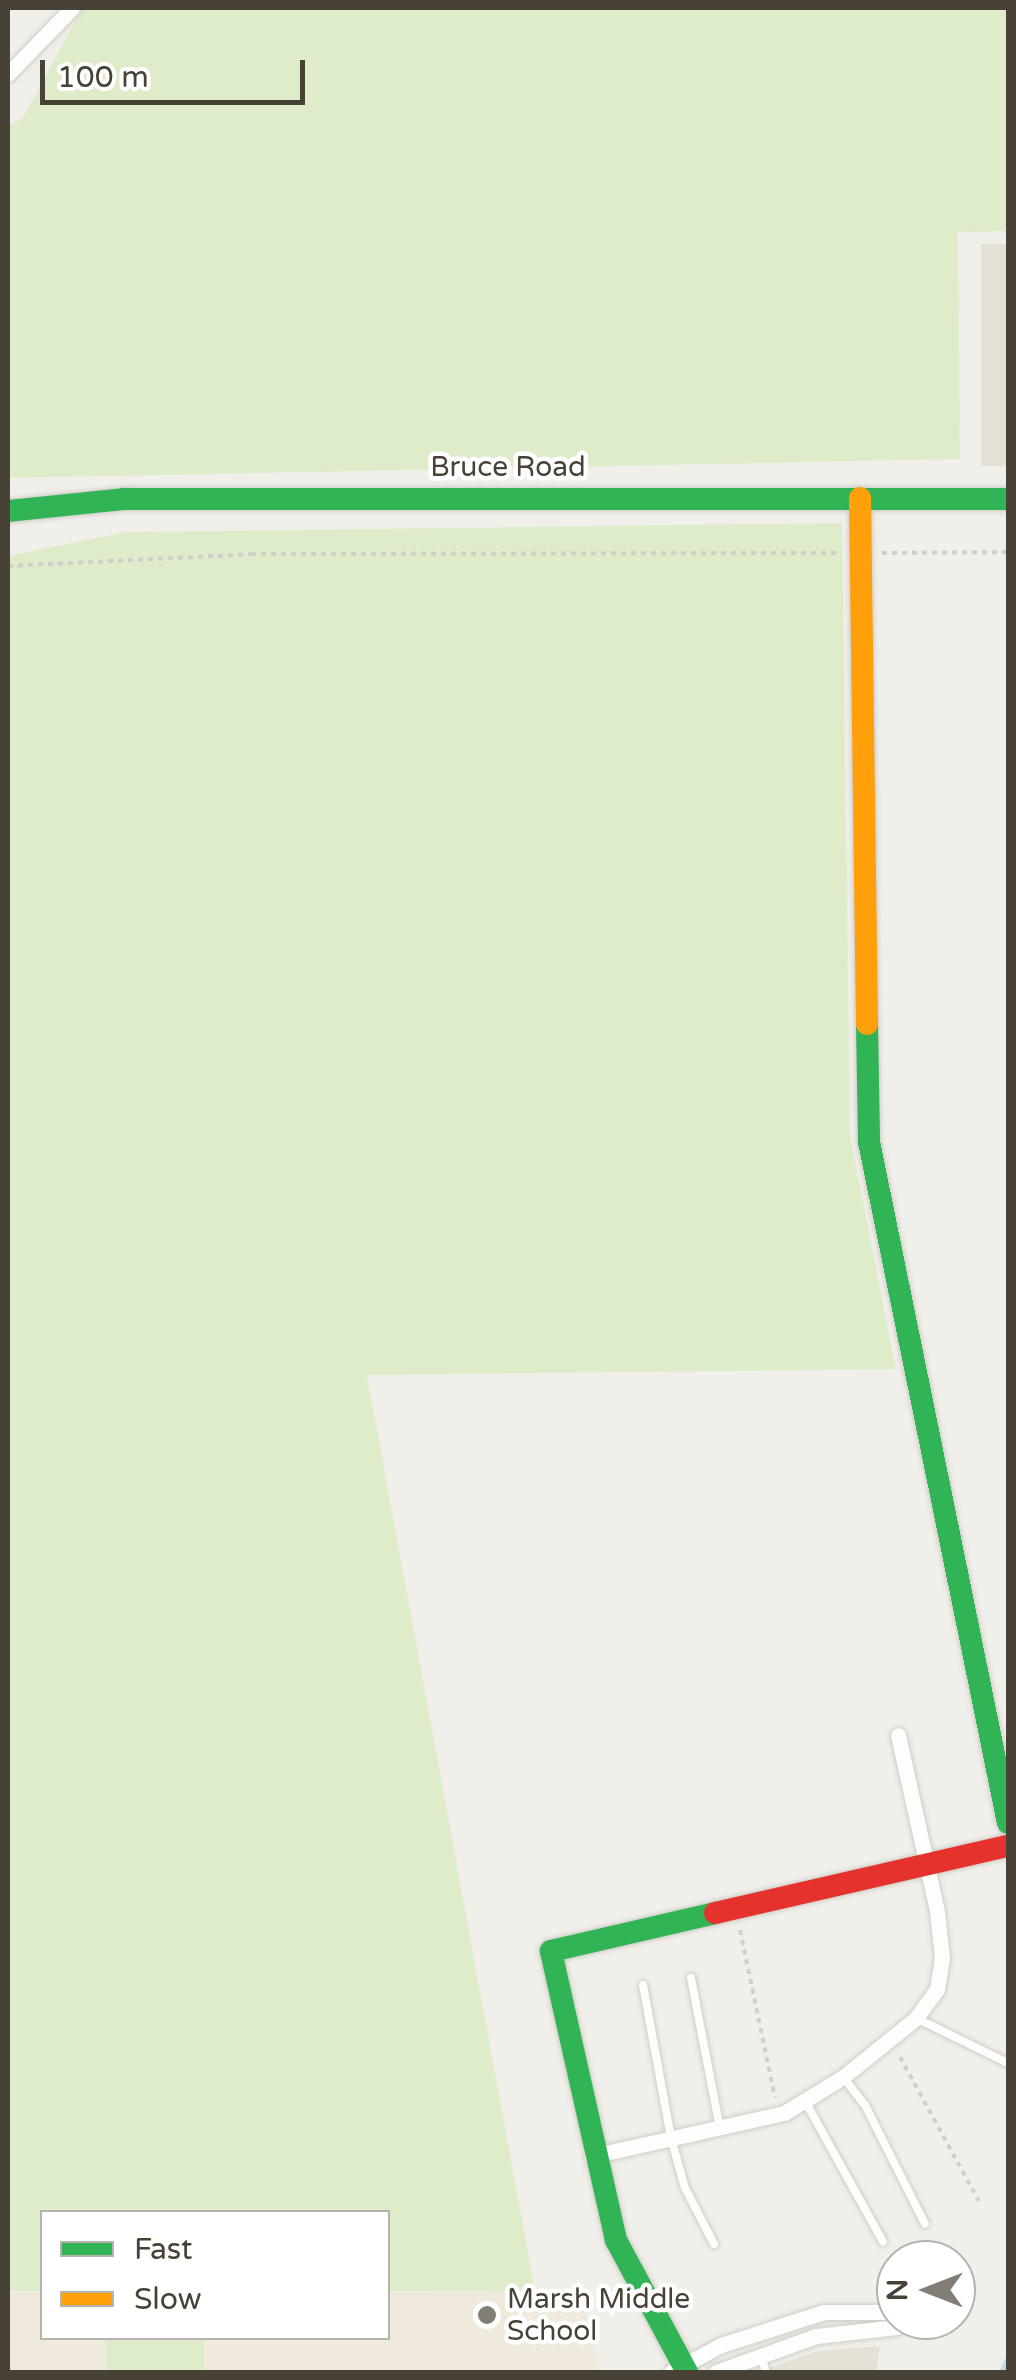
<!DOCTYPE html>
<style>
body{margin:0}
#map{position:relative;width:1016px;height:2380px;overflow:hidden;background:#f1efea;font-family:"Varela Round",sans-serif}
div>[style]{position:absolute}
.residential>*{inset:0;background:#e5e1d7;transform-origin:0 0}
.education>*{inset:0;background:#efeadc}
.green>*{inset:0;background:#deecca;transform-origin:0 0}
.stream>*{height:5px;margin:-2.5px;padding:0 2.5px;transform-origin:2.5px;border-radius:2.5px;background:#badaf0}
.path>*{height:4px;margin-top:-2px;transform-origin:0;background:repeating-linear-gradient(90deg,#d2cfcb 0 5px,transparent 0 10px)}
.roads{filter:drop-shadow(0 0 2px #cfcdc7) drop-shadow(0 0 2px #cfcdc7)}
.lane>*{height:8px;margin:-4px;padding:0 4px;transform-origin:4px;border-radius:4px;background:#fdfdfc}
.street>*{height:15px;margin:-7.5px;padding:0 7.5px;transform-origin:7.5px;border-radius:7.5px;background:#fdfdfc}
.fast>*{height:22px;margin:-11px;padding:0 11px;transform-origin:11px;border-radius:11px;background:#30b455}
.slow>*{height:22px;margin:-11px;padding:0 11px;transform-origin:11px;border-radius:11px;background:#ff9f0a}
.jam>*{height:22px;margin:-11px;padding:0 11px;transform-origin:11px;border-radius:11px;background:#e5322d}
.dots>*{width:28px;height:28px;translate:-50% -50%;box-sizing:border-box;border:5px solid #fff;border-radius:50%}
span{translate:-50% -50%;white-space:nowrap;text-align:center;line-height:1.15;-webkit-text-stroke:9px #fff;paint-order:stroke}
.street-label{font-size:28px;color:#484136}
.poi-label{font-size:28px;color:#484136}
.left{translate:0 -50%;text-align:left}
.frame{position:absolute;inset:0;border:10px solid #484136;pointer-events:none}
.legend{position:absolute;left:40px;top:2210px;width:350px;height:130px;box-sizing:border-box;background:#fff;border:2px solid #b6b3af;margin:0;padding:12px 18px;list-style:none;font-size:30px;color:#484136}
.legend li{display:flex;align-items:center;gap:20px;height:50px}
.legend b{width:50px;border:2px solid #b6b3af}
.north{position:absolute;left:876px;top:2240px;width:100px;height:100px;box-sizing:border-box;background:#fff;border:2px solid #b6b3af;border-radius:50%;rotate:270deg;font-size:28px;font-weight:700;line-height:40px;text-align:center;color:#484136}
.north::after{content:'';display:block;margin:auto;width:35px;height:45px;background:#837e75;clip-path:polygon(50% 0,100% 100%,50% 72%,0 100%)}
.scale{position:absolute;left:40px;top:60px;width:265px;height:45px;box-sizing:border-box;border:5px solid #484136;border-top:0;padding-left:12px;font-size:30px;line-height:35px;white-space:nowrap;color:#484136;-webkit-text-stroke:8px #fff;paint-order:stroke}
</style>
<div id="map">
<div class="residential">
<div style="left:981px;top:244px;width:27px;height:222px"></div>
<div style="clip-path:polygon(880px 2346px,876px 2372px,758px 2372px,818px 2351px)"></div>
</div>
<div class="education">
<div style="clip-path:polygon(581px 2291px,599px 2372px,8px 2372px,8px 2292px,42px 2292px,42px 2338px,388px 2338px,388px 2292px)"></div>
</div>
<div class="green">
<div style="clip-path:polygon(82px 8px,1008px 8px,1008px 231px,958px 232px,960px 459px,8px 478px,8px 125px,23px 118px)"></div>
<div style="clip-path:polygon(842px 523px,850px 1136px,896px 1369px,367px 1375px,535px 2291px,388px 2291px,388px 2212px,42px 2212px,42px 2291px,8px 2291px,8px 556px,127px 532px)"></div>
<div style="left:106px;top:2338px;width:98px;height:34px"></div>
</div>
<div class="stream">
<div style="left:1001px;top:2372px;width:17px;rotate:-65deg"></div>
</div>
<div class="path">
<div style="left:882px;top:553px;width:126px;rotate:-0.5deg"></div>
<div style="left:8px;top:566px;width:243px;rotate:-2.8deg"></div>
<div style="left:251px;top:554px;width:591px;rotate:-0.1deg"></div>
<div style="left:740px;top:1930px;width:171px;rotate:78.2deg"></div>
<div style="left:900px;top:2057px;width:164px;rotate:61.3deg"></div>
</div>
<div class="roads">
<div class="lane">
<div style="left:691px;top:1978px;width:153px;rotate:79.1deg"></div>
<div style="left:643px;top:1985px;width:156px;rotate:79.6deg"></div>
<div style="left:671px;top:2138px;width:52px;rotate:74.4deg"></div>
<div style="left:685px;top:2188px;width:63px;rotate:62.6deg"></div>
<div style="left:916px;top:2018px;width:102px;rotate:26.1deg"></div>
<div style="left:843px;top:2077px;width:36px;rotate:52deg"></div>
<div style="left:865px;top:2105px;width:133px;rotate:63.2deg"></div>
<div style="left:805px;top:2101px;width:161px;rotate:61deg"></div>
<div style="left:761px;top:2356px;width:17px;rotate:73deg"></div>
</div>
<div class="street">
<div style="left:8px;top:74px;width:92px;rotate:-45.9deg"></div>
<div style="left:592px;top:2156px;width:197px;rotate:-12.6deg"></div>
<div style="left:784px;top:2113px;width:69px;rotate:-31.4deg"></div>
<div style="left:843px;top:2077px;width:94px;rotate:-38.9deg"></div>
<div style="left:916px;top:2018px;width:36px;rotate:-54deg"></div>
<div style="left:937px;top:1989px;width:31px;rotate:-81deg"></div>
<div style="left:942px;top:1958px;width:47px;rotate:-96.1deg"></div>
<div style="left:937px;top:1911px;width:180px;rotate:-102.5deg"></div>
<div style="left:671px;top:2372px;width:57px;rotate:-28.4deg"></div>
<div style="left:721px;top:2345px;width:108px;rotate:-17.8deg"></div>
<div style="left:824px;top:2312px;width:72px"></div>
<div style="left:716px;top:2372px;width:106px;rotate:-19.8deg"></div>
<div style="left:816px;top:2336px;width:81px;rotate:-6.4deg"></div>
<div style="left:896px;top:2327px;width:14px;rotate:-30deg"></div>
</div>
<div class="fast">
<div style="left:8px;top:511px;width:117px;rotate:-5.9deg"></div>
<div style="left:124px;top:499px;width:884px"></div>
<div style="left:867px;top:1024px;width:118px;rotate:89deg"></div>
<div style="left:869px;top:1142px;width:695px;rotate:78.46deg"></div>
<div style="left:687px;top:2372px;width:150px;rotate:-118.3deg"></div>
<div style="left:616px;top:2240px;width:296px;rotate:-102.7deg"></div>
<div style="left:551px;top:1951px;width:168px;rotate:-13deg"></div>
</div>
<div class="slow">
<div style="left:860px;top:498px;width:526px;rotate:89.24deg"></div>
</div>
<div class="jam">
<div style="left:715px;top:1913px;width:301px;rotate:-12.9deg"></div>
</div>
</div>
<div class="dots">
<div style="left:487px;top:2315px;background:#837e75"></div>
</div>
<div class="street-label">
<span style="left:508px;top:467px">Bruce Road</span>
</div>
<div class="poi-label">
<span class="left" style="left:507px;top:2315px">Marsh Middle<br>School</span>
</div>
<div class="frame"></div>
<ul class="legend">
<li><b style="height:12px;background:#30b455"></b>Fast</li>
<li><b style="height:12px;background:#ff9f0a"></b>Slow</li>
</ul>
<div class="north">N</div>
<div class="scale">100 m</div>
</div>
